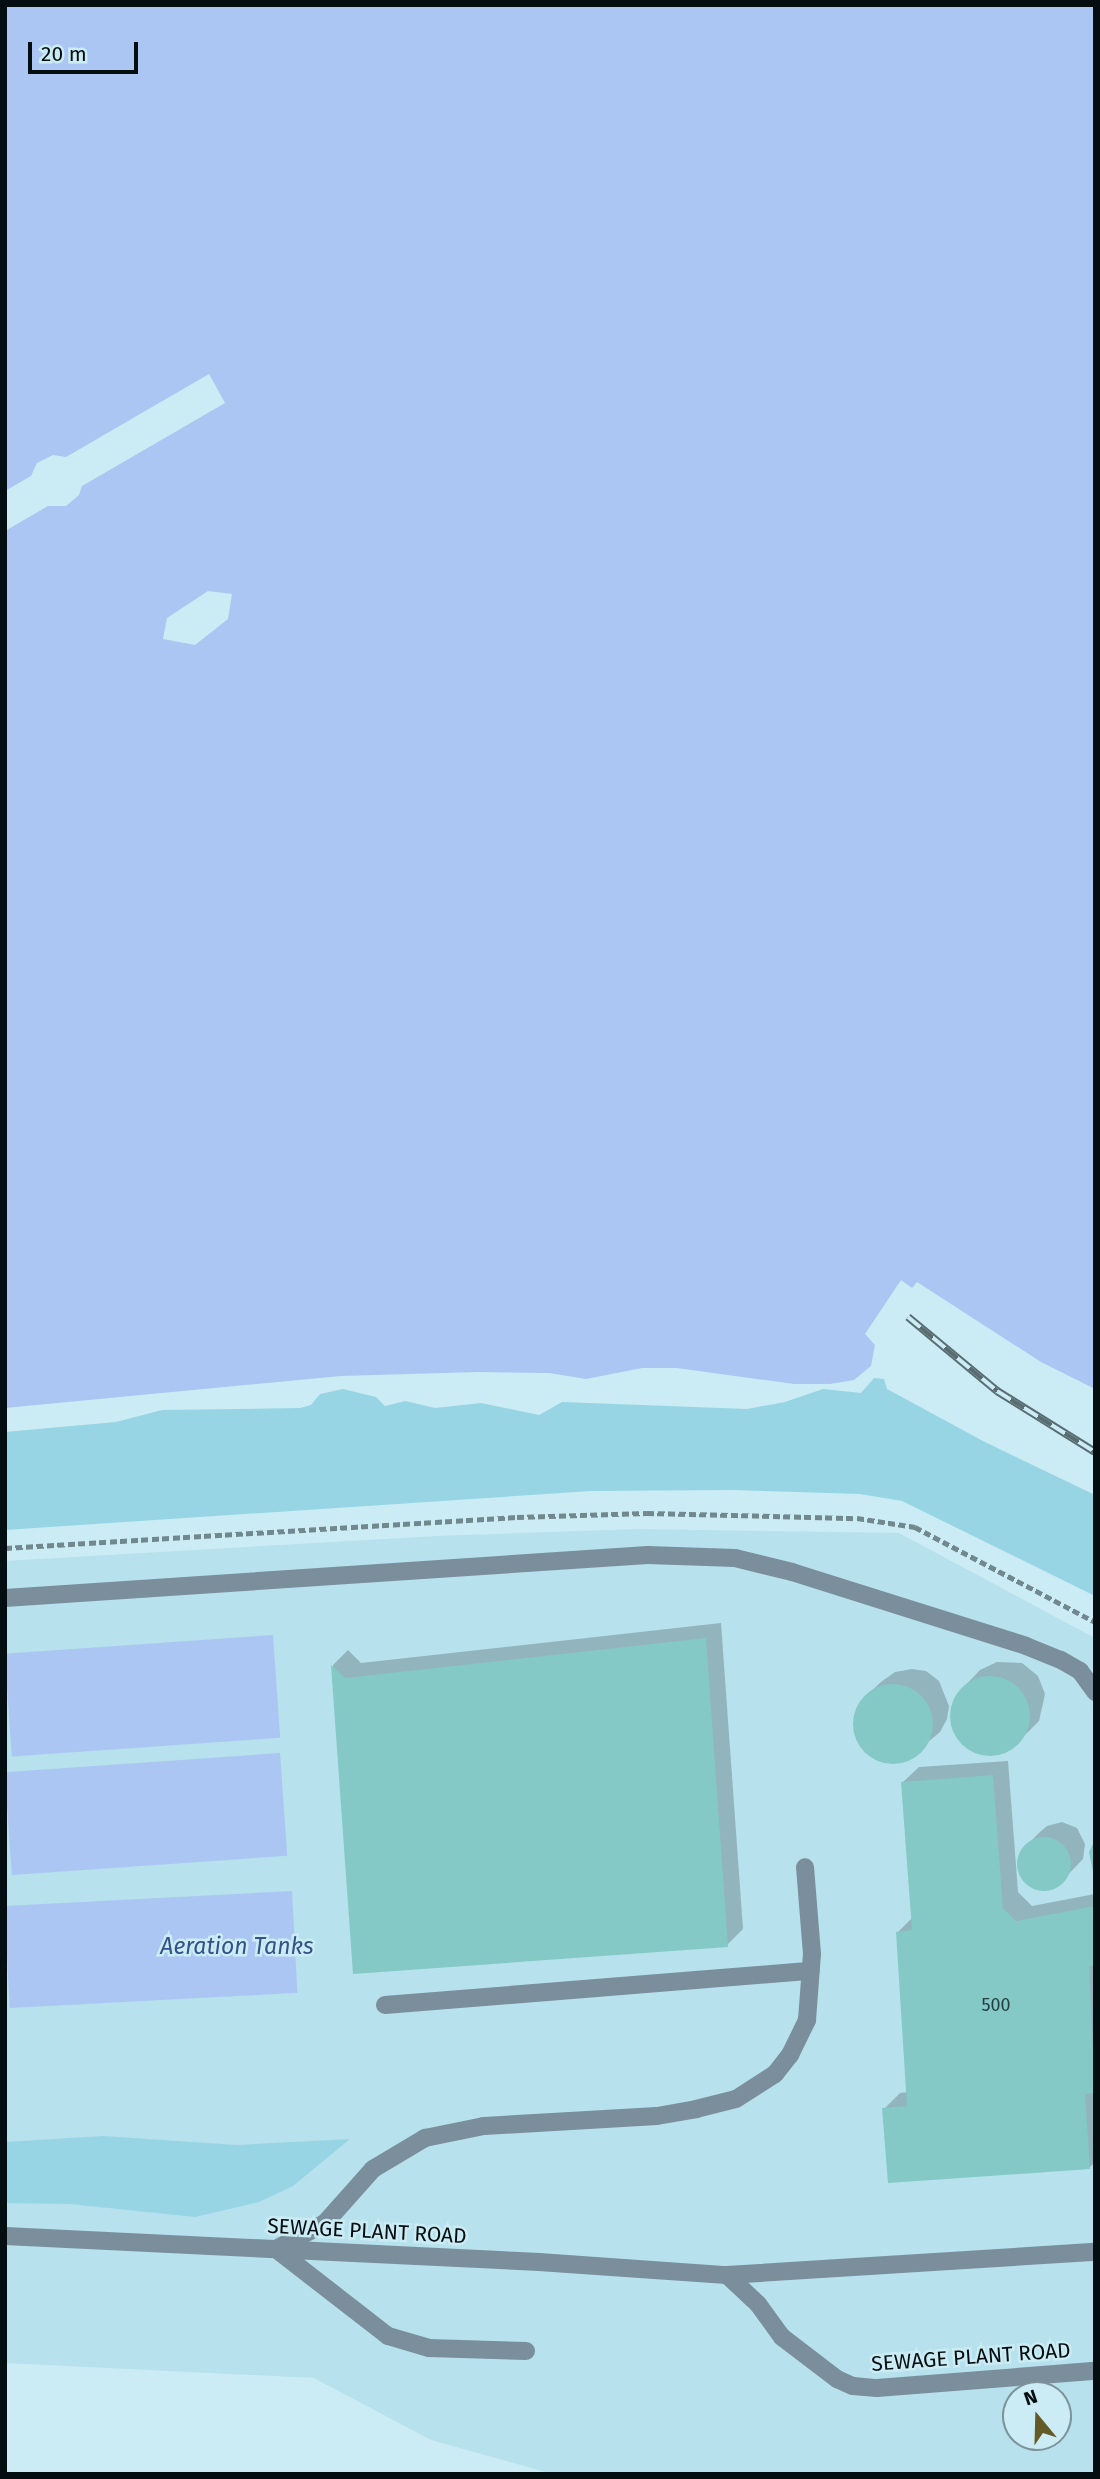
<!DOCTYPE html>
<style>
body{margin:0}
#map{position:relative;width:1100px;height:2479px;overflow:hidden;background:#cbecf4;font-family:"Fira Sans",sans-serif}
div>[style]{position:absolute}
.built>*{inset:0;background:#b7e1ec}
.green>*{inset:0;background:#97d5e4}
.water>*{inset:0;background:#abc6f2;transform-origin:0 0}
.pier>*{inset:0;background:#cbecf4}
.shadow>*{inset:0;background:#0003}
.building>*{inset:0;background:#84c9c5}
.round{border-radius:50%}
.path>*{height:4.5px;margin-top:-2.25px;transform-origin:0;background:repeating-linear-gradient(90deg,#71888e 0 7px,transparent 0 10.5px)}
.lane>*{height:18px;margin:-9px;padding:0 9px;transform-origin:9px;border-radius:9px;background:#7a8e9c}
.rail>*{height:8px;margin-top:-4px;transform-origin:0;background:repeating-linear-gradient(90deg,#cbecf4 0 16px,#596c72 0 32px);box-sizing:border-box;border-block:2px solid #596c72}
span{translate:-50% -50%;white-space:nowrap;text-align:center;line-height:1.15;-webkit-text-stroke:5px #cbecf4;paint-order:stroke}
.number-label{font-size:18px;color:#243d3e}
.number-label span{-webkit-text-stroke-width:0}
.street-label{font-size:21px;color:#040e11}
.water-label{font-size:23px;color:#325289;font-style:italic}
.frame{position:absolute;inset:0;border:7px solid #040e11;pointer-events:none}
.north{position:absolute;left:1002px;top:2381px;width:70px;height:70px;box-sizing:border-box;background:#cbecf4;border:2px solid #7b9399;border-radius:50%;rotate:341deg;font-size:19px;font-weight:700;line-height:28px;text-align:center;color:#040e11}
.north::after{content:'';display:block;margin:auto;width:24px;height:32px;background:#635a27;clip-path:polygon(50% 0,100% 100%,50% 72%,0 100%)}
.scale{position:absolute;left:28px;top:42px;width:110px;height:32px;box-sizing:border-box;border:4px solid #040e11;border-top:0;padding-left:9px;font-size:21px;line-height:24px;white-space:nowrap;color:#040e11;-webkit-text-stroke:5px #cbecf4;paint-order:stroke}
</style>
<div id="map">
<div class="built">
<div style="clip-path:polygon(evenodd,638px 1529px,899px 1533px,1095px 1638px,1095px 2474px,553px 2474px,431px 2440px,314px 2378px,5px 2363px,5px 1561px,437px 1536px,638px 1529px,1016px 2395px,1058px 2395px,1058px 2437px,1016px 2437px,1016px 2395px)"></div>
</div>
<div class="green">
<div style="clip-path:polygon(874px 1378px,884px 1379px,887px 1389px,983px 1441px,1095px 1495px,1095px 1596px,902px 1501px,860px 1494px,733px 1490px,591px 1491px,5px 1530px,5px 1432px,116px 1422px,162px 1410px,300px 1408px,311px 1405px,320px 1394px,343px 1389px,376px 1397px,385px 1406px,405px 1401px,435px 1408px,481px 1403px,539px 1415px,562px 1402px,747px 1409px,785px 1402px,823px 1389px,861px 1393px)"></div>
<div style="clip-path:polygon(103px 2136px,237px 2145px,350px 2139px,293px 2186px,259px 2202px,195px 2217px,70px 2204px,5px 2203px,5px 2142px)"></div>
</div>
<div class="water">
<div style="clip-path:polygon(5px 5px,1095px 5px,1095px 1389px,1041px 1362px,917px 1282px,912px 1288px,901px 1280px,865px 1334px,875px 1345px,871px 1366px,854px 1380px,830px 1384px,794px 1384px,677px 1368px,642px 1368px,586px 1379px,549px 1373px,478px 1372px,341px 1376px,5px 1408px)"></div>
<div style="left:273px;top:1635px;width:103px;height:269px;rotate:86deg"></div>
<div style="left:280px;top:1753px;width:103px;height:276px;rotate:86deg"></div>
<div style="left:292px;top:1891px;width:102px;height:288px;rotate:87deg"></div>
</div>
<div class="pier">
<div style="clip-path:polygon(209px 374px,225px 403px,82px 486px,79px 495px,66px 506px,48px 506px,5px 531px,5px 491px,31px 476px,37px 463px,53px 455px,66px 457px)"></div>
<div style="clip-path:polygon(208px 591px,232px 594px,228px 619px,195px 645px,163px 639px,167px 618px)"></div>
</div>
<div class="shadow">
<div style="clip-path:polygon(721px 1623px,743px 1929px,727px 1945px,354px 1973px,333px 1665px,348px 1650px,361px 1663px)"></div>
<div style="clip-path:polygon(997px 1662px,1022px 1663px,1038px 1676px,1045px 1694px,1039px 1721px,1013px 1747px,994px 1754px,969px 1748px,955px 1733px,952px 1721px,954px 1702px,964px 1687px,980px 1670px)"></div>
<div style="clip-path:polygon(912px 1669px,926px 1671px,939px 1681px,949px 1706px,947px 1719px,940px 1732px,908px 1759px,892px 1762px,874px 1757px,861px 1745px,855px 1726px,856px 1715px,864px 1698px,881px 1682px,895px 1672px)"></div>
<div style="clip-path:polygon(1008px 1761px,1018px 1892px,1032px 1906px,1095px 1894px,1095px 2162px,1090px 2167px,884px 2109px,900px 2093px,908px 2092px,897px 1933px,913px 1917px,903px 1782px,919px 1767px)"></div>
<div style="clip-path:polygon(1062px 1822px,1077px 1828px,1085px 1844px,1083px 1859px,1061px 1882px,1039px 1889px,1025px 1880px,1019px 1862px,1024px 1848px,1040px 1832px,1047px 1826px)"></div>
</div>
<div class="building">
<div style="clip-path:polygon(706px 1638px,728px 1947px,353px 1974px,331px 1665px,345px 1678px)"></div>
<div class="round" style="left:950px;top:1676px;width:80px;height:80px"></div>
<div class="round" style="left:853px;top:1684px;width:80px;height:80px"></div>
<div style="clip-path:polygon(993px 1775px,1003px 1908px,1016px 1921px,1095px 1906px,1095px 1966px,1089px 1966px,1095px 2093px,1085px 2094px,1090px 2169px,888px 2183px,882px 2108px,907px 2106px,896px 1932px,912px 1930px,901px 1782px)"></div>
<div class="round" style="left:1017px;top:1837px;width:54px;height:54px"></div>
<div style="clip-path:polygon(1095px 1840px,1095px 1876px,1094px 1876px,1089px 1852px)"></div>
</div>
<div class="path">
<div style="left:5px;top:1548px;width:513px;rotate:-3.46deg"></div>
<div style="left:517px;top:1517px;width:130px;rotate:-1.8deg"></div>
<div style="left:647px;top:1513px;width:210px;rotate:1.4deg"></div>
<div style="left:857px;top:1518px;width:59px;rotate:8.8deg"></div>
<div style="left:915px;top:1527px;width:204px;rotate:27.8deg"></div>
</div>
<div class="lane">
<div style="left:5px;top:1598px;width:644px;rotate:-3.83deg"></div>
<div style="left:648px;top:1555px;width:87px;rotate:2deg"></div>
<div style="left:735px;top:1558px;width:59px;rotate:13.8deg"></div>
<div style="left:792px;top:1572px;width:245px;rotate:17.5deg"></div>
<div style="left:1026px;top:1646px;width:38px;rotate:22deg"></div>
<div style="left:1061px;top:1660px;width:22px;rotate:30deg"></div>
<div style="left:1080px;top:1671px;width:26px;rotate:54deg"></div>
<div style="left:385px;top:2005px;width:427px;rotate:-4.6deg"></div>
<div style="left:5px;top:2236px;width:535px;rotate:2.79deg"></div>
<div style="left:539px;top:2262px;width:188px;rotate:4deg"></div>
<div style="left:727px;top:2275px;width:369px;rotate:-3.6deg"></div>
<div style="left:727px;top:2275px;width:42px;rotate:43.1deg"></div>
<div style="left:758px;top:2304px;width:41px;rotate:54deg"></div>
<div style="left:782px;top:2337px;width:69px;rotate:37.4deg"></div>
<div style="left:837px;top:2379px;width:17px;rotate:24deg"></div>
<div style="left:853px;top:2386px;width:24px;rotate:5deg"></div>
<div style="left:877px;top:2388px;width:219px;rotate:-4.5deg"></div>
<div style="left:526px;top:2351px;width:97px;rotate:-178.2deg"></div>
<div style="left:429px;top:2348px;width:43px;rotate:-163.7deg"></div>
<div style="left:388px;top:2336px;width:142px;rotate:-142.2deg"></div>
<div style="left:276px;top:2249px;width:55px;rotate:-28deg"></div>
<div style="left:325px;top:2223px;width:72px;rotate:-48.4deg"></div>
<div style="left:373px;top:2169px;width:61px;rotate:-30.8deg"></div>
<div style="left:425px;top:2138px;width:60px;rotate:-11.5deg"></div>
<div style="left:484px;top:2126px;width:173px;rotate:-3.3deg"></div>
<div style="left:657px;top:2116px;width:40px;rotate:-10deg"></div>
<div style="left:696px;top:2109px;width:41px;rotate:-14deg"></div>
<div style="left:736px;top:2099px;width:46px;rotate:-32.7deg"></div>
<div style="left:775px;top:2074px;width:24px;rotate:-52deg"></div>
<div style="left:790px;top:2055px;width:39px;rotate:-64deg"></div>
<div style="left:807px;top:2020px;width:66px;rotate:-85.7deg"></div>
<div style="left:812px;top:1954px;width:87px;rotate:-94.6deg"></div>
</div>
<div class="rail">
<div style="left:908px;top:1317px;width:116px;rotate:39.7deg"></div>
<div style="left:997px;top:1391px;width:115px;rotate:31.9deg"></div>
</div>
<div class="number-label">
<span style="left:996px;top:2005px">500</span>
</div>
<div class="street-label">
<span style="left:367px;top:2231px;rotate:3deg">SEWAGE PLANT ROAD</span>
<span style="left:971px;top:2357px;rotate:-4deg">SEWAGE PLANT ROAD</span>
</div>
<div class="water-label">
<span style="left:237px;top:1946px">Aeration Tanks</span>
</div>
<div class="frame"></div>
<div class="north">N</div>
<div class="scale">20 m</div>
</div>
